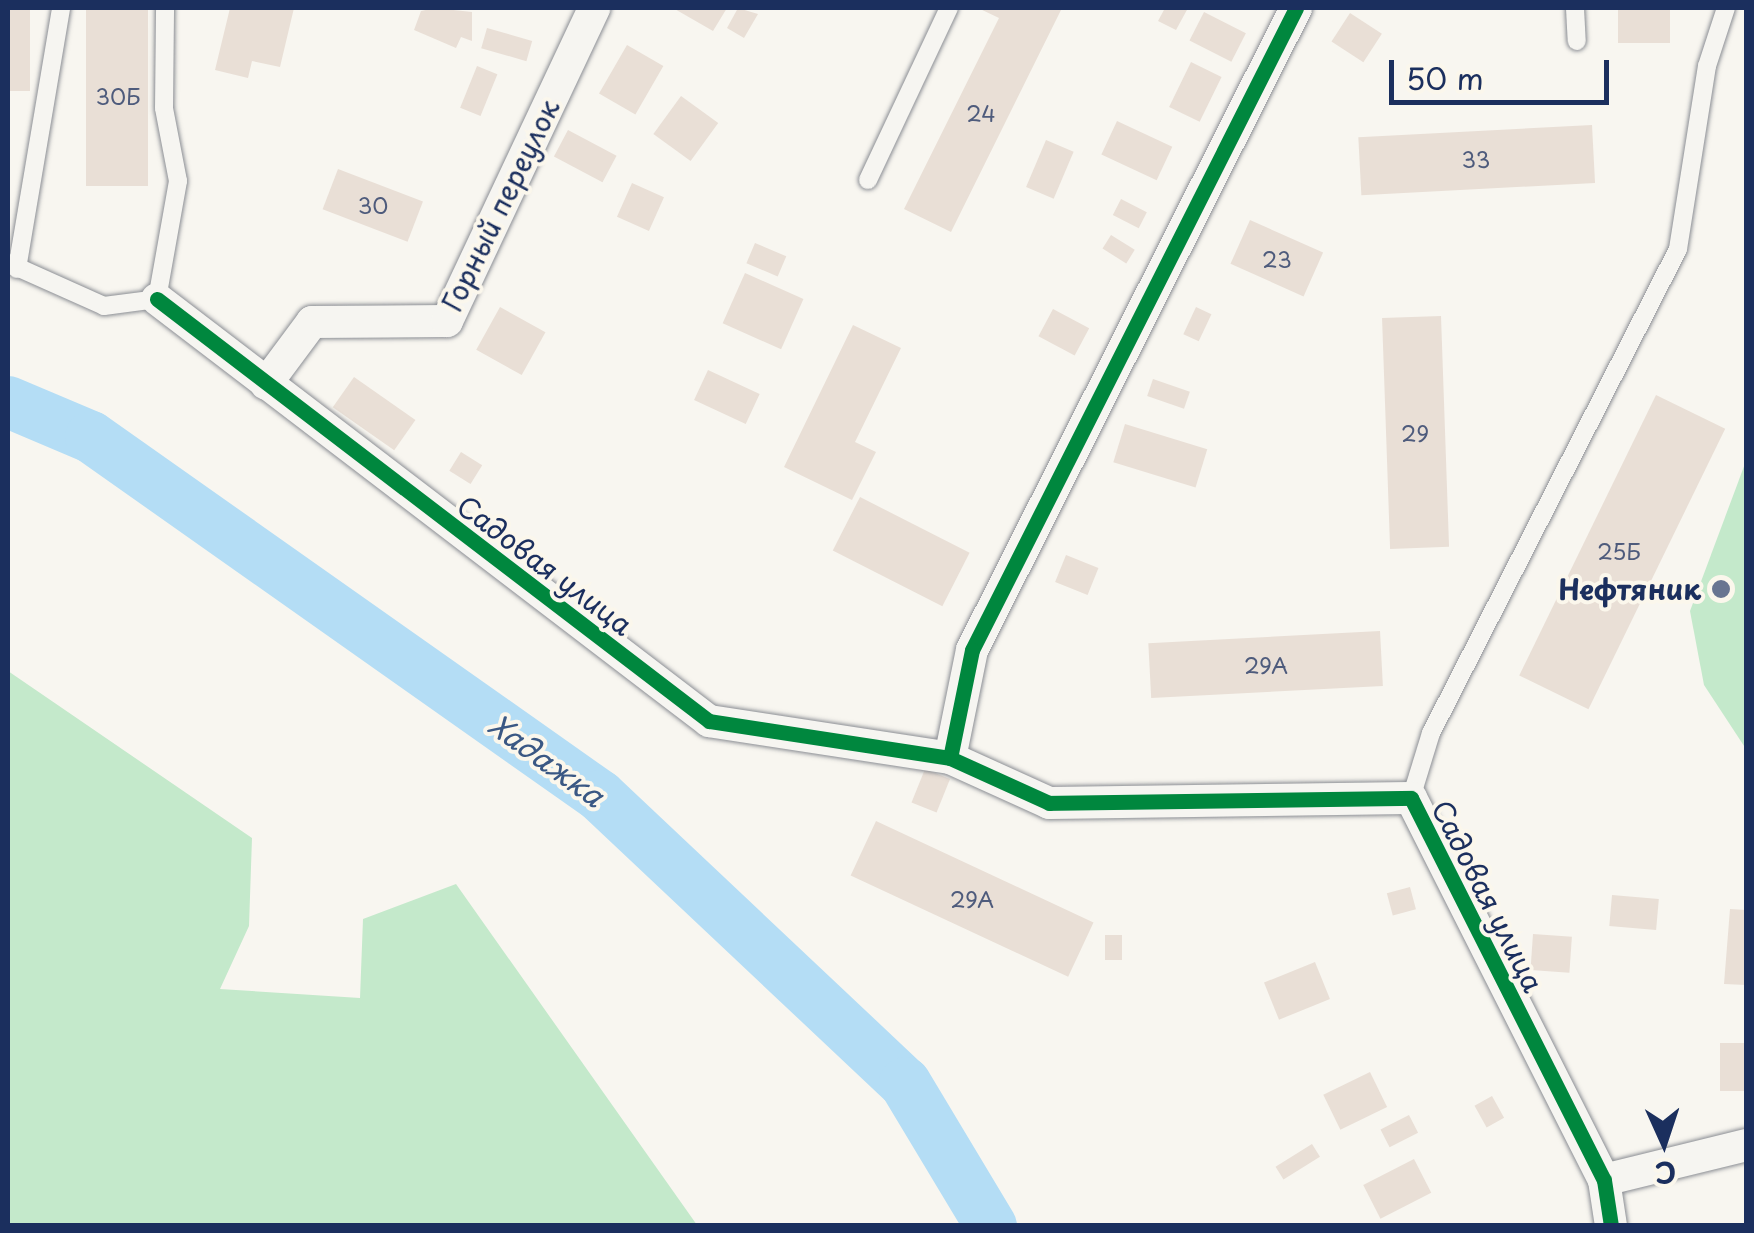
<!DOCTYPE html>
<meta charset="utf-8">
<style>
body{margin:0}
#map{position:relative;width:1754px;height:1233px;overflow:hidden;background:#f8f6f0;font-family:"Playpen Sans",sans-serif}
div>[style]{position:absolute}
.green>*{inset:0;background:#c4e9cb}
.river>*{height:52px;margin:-26px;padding:0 26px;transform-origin:26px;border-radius:26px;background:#b4ddf5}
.building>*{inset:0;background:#e9dfd6;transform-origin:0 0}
.roads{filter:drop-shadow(0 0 2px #8b8e94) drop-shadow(0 0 2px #8b8e94)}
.lane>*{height:18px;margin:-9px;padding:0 9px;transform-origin:9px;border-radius:9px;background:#f6f5f1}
.street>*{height:32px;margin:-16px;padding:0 16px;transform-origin:16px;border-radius:16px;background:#f6f5f1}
.cycleway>*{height:15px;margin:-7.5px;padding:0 7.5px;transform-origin:7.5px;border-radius:7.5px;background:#00873e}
.dots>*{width:28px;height:28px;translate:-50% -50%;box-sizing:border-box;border:5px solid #fbf7ec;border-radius:50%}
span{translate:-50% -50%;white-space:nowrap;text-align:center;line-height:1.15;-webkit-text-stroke:8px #fbf7ec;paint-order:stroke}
.number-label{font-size:22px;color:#4e5b7c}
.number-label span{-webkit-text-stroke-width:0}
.street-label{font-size:28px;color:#1b2f5e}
.poi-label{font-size:28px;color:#1b2f5e;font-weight:700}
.right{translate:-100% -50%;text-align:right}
.water-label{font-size:30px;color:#3a5884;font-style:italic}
.frame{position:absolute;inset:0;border:10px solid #1b2f5e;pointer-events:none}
.north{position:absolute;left:1614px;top:1093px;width:100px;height:100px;-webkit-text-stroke:8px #fbf7ec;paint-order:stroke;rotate:177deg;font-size:28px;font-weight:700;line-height:40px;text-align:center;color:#1b2f5e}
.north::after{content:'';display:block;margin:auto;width:35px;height:45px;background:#1b2f5e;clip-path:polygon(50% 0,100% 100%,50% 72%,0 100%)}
.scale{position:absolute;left:1389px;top:60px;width:220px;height:45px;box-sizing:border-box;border:5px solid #1b2f5e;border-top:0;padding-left:12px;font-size:30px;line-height:35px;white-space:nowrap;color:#1b2f5e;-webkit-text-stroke:8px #fbf7ec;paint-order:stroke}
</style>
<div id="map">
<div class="green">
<div style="clip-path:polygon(1746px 461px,1746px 749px,1704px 685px,1690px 611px)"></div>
<div style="clip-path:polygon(8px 671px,252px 838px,249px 926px,220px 989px,360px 998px,363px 919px,456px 884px,697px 1225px,8px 1225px)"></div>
</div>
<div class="river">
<div style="left:8px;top:402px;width:90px;rotate:22.9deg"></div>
<div style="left:91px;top:437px;width:623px;rotate:35.2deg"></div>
<div style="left:600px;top:796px;width:419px;rotate:43.3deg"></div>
<div style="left:905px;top:1083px;width:167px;rotate:59deg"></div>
</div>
<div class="building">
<div style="left:8px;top:8px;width:22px;height:83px"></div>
<div style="left:86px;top:8px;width:62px;height:178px"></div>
<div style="clip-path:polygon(230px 8px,294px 8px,280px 67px,252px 61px,248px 78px,215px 70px)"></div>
<div style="clip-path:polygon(435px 8px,472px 12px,472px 41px,461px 37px,456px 48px,414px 30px,421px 11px)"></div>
<div style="clip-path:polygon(673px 8px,727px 8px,713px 31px)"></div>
<div style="clip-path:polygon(738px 8px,758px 14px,744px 38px,727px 28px)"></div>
<div style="clip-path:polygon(978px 8px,1062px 8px,951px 232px,904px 209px,999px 18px)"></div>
<div style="clip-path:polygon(1165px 8px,1188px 8px,1176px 30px,1158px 21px)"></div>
<div style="left:1618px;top:8px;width:52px;height:35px"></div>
<div style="left:1204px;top:12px;width:47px;height:32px;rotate:27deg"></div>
<div style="left:1350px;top:13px;width:38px;height:34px;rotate:33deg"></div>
<div style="left:487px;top:28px;width:47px;height:21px;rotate:16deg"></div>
<div style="left:627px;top:45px;width:42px;height:56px;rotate:30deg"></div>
<div style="left:1191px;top:62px;width:34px;height:50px;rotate:26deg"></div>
<div style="left:477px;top:66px;width:22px;height:45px;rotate:22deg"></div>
<div style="left:681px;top:96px;width:46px;height:47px;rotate:36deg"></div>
<div style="left:1117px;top:121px;width:61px;height:37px;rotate:25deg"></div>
<div style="left:1592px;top:125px;width:58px;height:234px;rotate:87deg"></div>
<div style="left:568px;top:130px;width:55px;height:30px;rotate:28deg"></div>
<div style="left:1046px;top:140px;width:30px;height:51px;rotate:23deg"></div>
<div style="left:338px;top:169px;width:91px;height:43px;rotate:21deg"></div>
<div style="left:632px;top:183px;width:35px;height:37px;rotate:24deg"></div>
<div style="left:1121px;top:199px;width:29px;height:18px;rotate:27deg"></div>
<div style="left:1250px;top:220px;width:80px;height:48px;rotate:24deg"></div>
<div style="left:1111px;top:235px;width:28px;height:16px;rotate:32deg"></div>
<div style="left:755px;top:243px;width:34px;height:22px;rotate:23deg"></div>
<div style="left:745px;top:273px;width:64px;height:55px;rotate:24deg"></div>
<div style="left:500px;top:307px;width:52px;height:49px;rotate:29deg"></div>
<div style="left:1196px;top:307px;width:17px;height:30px;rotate:25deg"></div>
<div style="left:1053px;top:309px;width:41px;height:31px;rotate:28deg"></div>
<div style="left:1441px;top:316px;width:231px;height:59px;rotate:88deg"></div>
<div style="clip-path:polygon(853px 325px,901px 348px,855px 442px,876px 452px,852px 500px,784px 467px)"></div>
<div style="left:708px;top:370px;width:57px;height:33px;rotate:25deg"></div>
<div style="left:354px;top:377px;width:75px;height:37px;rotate:35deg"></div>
<div style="left:1153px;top:379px;width:39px;height:18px;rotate:19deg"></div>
<div style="left:1656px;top:395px;width:77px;height:312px;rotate:26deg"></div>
<div style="left:1125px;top:424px;width:86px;height:40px;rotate:17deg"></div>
<div style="left:461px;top:452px;width:25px;height:22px;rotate:32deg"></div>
<div style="left:860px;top:497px;width:123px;height:60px;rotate:27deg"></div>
<div style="left:1066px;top:555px;width:35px;height:29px;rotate:22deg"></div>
<div style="left:1380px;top:631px;width:55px;height:232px;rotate:87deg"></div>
<div style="left:925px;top:769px;width:27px;height:36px;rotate:22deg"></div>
<div style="left:876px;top:821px;width:240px;height:60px;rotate:25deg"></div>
<div style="left:1410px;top:887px;width:23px;height:24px;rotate:75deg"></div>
<div style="left:1612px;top:895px;width:47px;height:31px;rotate:5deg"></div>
<div style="clip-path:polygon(1730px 909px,1746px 910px,1746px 985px,1724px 984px)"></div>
<div style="left:1533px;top:934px;width:39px;height:36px;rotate:4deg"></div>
<div style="left:1105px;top:935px;width:17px;height:25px"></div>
<div style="left:1315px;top:962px;width:40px;height:55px;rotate:68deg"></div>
<div style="left:1720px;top:1043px;width:26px;height:48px"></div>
<div style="left:1370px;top:1072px;width:39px;height:52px;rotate:64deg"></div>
<div style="left:1492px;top:1096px;width:25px;height:20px;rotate:61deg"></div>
<div style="left:1409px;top:1115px;width:20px;height:32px;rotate:63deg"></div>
<div style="left:1312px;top:1144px;width:15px;height:43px;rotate:58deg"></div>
<div style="left:1414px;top:1159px;width:38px;height:57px;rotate:63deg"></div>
</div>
<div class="roads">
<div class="lane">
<div style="left:1575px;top:8px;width:33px;rotate:87deg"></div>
<div style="left:868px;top:180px;width:190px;rotate:-64.8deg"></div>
<div style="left:8px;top:263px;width:105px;rotate:24.1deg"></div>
<div style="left:104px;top:306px;width:53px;rotate:-7.5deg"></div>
<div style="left:157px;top:299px;width:120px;rotate:-79.9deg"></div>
<div style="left:178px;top:181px;width:74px;rotate:-100.9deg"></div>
<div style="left:164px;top:108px;width:100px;rotate:-89.4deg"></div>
<div style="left:17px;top:269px;width:265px;rotate:-80.4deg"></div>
<div style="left:1411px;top:798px;width:68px;rotate:-72.9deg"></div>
<div style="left:1431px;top:733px;width:543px;rotate:-62.96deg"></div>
<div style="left:1678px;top:249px;width:185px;rotate:-81deg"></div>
<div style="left:1707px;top:66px;width:61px;rotate:-71.9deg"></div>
</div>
<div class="street">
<div style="left:1296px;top:8px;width:719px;rotate:116.78deg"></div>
<div style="left:972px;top:650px;width:110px;rotate:101.5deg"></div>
<div style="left:950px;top:758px;width:109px;rotate:24.4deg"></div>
<div style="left:1049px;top:803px;width:362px;rotate:-0.8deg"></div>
<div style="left:1411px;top:798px;width:428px;rotate:63.2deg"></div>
<div style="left:1604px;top:1180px;width:47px;rotate:81.3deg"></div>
<div style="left:157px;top:299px;width:695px;rotate:37.4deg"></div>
<div style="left:709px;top:721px;width:244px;rotate:8.7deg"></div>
<div style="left:266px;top:384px;width:77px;rotate:-53.4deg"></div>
<div style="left:312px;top:322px;width:135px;rotate:-0.4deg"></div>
<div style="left:447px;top:321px;width:346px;rotate:-64.8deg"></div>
<div style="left:1604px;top:1180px;width:146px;rotate:-13.8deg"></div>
</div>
</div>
<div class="cycleway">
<div style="left:1296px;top:8px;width:719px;rotate:116.78deg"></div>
<div style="left:972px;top:650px;width:110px;rotate:101.5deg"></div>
<div style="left:950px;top:758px;width:109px;rotate:24.4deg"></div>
<div style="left:1049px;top:803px;width:362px;rotate:-0.8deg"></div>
<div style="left:1411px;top:798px;width:428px;rotate:63.2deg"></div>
<div style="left:1604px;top:1180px;width:47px;rotate:81.3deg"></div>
<div style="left:157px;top:299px;width:695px;rotate:37.4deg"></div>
<div style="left:709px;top:721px;width:244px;rotate:8.7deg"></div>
</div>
<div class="dots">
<div style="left:1721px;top:589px;background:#687591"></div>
</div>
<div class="number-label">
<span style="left:118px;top:96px">30Б</span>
<span style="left:981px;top:113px">24</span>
<span style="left:1476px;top:159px">33</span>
<span style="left:373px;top:205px">30</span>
<span style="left:1277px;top:259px">23</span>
<span style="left:1415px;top:433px">29</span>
<span style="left:1619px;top:551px">25Б</span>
<span style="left:1266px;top:665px">29А</span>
<span style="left:972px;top:899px">29А</span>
</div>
<div class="street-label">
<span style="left:500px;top:205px;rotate:-64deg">Горный переулок</span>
<span style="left:545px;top:565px;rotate:37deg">Садовая улица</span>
<span style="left:1488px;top:896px;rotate:63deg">Садовая улица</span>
</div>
<div class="poi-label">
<span class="right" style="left:1701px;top:589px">Нефтяник</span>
</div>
<div class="water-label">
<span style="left:547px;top:760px;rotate:36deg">Хадажка</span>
</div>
<div class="frame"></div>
<div class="north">С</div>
<div class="scale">50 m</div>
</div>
